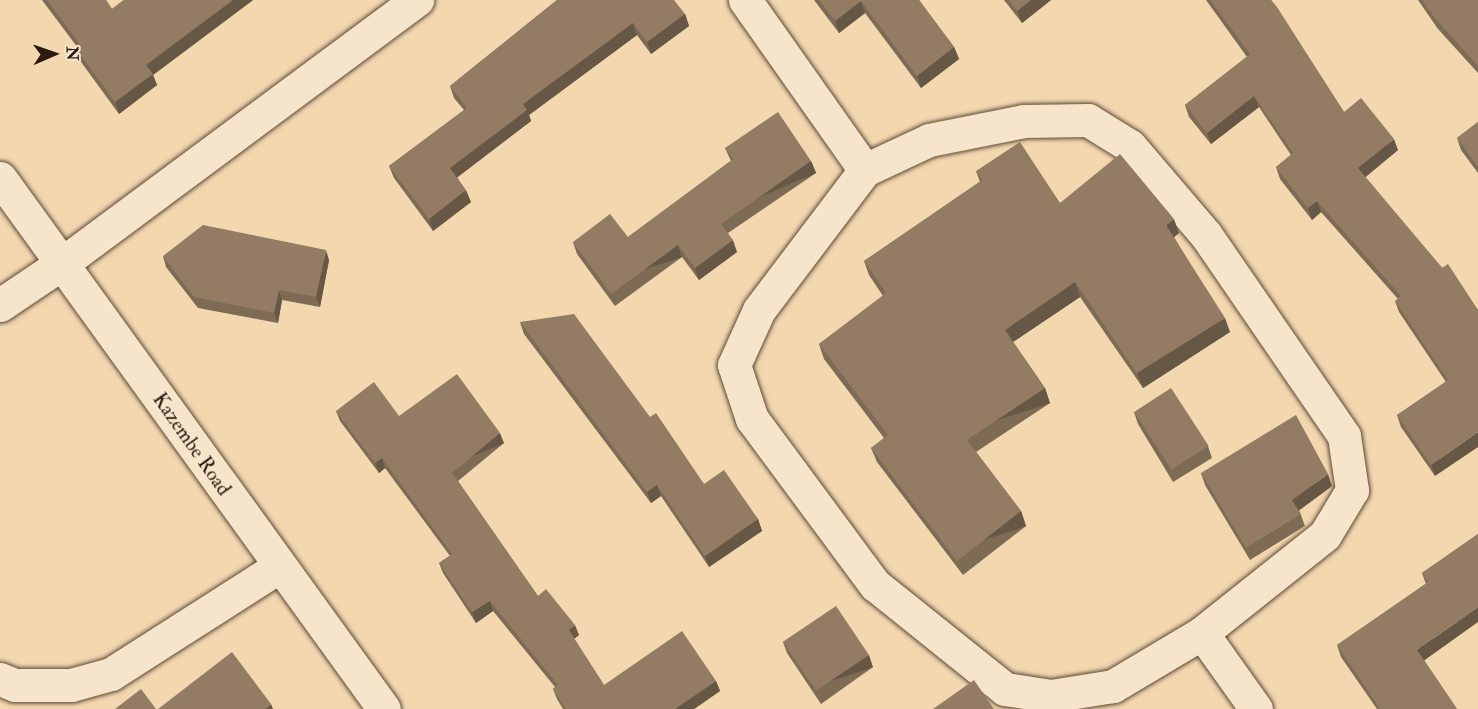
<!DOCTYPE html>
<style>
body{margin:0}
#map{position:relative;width:1478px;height:709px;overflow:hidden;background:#f3d7af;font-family:"IM FELL Double Pica",serif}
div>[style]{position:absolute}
.roads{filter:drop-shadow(0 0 2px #5c4938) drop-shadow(0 0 2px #5c4938)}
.street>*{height:33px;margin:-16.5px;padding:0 16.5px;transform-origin:16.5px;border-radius:16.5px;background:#f7e5cb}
.secondary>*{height:33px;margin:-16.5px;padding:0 16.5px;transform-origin:16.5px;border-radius:16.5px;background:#f7e5cb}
.wall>*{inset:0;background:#7e6b55}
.shaded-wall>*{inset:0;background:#675745;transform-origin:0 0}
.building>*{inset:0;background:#937c63;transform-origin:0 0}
span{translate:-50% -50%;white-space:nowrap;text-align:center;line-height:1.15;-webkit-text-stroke:4.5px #f7e5cb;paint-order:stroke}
.street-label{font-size:20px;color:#2a1a11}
.north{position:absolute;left:24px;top:24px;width:60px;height:60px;-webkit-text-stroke:4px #f7e5cb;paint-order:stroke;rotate:88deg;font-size:16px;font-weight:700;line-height:24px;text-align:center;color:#2a1a11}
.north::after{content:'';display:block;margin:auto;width:21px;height:27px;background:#2a1a11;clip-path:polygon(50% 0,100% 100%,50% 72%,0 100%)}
</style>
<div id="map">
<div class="roads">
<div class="street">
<div style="left:745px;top:0;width:208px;rotate:54.8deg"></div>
<div style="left:1088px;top:120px;width:49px;rotate:31.8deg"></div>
<div style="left:1130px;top:146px;width:117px;rotate:49.5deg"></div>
<div style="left:1206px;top:235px;width:244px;rotate:55.5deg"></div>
<div style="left:1344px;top:436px;width:55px;rotate:81.6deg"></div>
<div style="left:1352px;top:490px;width:52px;rotate:121deg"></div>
<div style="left:1325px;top:535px;width:157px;rotate:141.5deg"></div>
<div style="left:1202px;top:633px;width:104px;rotate:149.2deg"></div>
<div style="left:1113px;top:686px;width:63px;rotate:170.8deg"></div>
<div style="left:1051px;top:696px;width:47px;rotate:-171.3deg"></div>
<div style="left:1005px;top:689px;width:166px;rotate:-141.3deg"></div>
<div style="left:875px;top:585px;width:207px;rotate:-126.5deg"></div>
<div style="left:752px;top:419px;width:57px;rotate:-108.4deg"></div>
<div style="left:734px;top:365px;width:60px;rotate:-65.6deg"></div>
<div style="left:759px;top:310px;width:176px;rotate:-52.9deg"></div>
<div style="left:865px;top:170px;width:71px;rotate:-25.1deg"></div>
<div style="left:929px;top:140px;width:97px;rotate:-11.3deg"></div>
<div style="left:1024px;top:121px;width:64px;rotate:-0.9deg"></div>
<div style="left:64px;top:262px;width:440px;rotate:-36.6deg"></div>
<div style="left:1202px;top:633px;width:93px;rotate:54.6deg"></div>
<div style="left:0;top:679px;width:16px;rotate:22deg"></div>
<div style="left:15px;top:685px;width:56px"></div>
<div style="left:71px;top:685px;width:41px;rotate:-15.4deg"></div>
<div style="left:111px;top:674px;width:198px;rotate:-32.6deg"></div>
</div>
<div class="secondary">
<div style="left:0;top:178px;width:655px;rotate:54.13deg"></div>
<div style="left:0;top:305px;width:77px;rotate:-33.9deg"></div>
</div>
</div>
<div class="wall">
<div style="clip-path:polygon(42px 0,106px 0,112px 9px,124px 0,253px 0,153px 75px,157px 85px,119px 114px,81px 62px,77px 50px,78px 48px)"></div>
<div style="clip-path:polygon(557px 0,685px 14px,689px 26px,651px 54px,637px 35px,529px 115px,531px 121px,457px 177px,471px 202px,433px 231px,394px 178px,389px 166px,464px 110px,454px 98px,450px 86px)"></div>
<div style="clip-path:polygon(814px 0,919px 0,954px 47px,959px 59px,921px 88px,865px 13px,839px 33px)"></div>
<div style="clip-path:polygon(1004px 0,1051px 0,1022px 23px)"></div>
<div style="clip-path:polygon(1206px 0,1271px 0,1344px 112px,1398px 150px,1365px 177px,1478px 310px,1435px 476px,1401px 427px,1397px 415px,1446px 382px,1399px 312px,1395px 301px,1398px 299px,1321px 212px,1312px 220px,1280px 179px,1276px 167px,1291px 155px,1259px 107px,1211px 144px,1189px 117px,1185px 105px,1247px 57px)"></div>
<div style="clip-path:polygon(1418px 0,1478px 0,1478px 73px,1438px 29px)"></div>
<div style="clip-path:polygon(1478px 122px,1478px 173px,1461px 150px,1457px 138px)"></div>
<div style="clip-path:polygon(725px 148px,811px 161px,816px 173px,728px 233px,737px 252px,699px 280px,682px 257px,615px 306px,577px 254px,573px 242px,628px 237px,731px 161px)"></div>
<div style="clip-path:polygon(976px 171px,1060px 203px,1179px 233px,1174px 237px,1230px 332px,1143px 388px,1080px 297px,1013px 342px,1045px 388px,1050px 403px,976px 452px,1021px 511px,1026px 526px,963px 575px,877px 462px,871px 448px,884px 438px,824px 359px,819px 344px,883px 296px,869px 275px,864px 261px,980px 182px)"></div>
<div style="clip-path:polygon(163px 256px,329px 260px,320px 307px,282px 300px,278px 323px,198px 308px,166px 267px)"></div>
<div style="clip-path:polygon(520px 322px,650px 417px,704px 484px,758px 519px,762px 531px,709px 567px,661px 496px,651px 503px,524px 334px)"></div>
<div style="clip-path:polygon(336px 411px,399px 416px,504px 443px,458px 481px,538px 596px,579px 635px,574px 639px,604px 685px,716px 681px,720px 691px,694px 709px,563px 709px,557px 699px,553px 689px,555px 687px,493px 611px,476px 623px,443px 573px,439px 563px,450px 556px,385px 468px,379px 473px,340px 421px)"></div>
<div style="clip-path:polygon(1134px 412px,1208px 446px,1212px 458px,1173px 482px,1138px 424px)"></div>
<div style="clip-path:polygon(1201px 473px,1332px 486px,1299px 510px,1305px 526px,1250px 560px,1205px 485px)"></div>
<div style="clip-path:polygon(1478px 534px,1424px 660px,1457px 709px,1377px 709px,1341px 657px,1337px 645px,1426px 584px,1422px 573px)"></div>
<div style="clip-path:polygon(783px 642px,873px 667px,821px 704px,787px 653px)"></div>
</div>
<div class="shaded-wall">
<div style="clip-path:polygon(233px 0,253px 0,153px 75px,157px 85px,119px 114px,115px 102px,146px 65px)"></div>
<div style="clip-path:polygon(1031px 0,1051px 0,1022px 23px,1017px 11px)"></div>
<div style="clip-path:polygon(861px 1px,865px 13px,839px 33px,835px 21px)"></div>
<div style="clip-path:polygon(685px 14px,689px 26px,651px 54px,647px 42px)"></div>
<div style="clip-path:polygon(633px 23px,637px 35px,529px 115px,531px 121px,454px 180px,450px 168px,523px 104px)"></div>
<div style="clip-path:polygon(954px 47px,959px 59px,921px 88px,917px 76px)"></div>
<div style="clip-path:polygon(1254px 96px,1259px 107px,1211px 144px,1207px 133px)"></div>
<div style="clip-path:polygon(1394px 139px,1398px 150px,1362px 180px,1358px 168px)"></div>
<div style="left:811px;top:161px;width:13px;height:110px;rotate:67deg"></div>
<div style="clip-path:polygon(466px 190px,471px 202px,433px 231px,429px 219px)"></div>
<div style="clip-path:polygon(1317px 201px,1321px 212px,1312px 220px,1308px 208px)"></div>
<div style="clip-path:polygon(1174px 219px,1179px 233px,1172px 239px,1166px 225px)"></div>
<div style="clip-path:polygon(733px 240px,737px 252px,699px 280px,695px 268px)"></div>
<div style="left:678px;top:245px;width:13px;height:83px;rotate:72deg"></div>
<div style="clip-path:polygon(326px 250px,329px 260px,320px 307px,316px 297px)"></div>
<div style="clip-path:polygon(1075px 282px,1080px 297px,1010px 344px,1005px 330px)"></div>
<div style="clip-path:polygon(279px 290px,282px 300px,278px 323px,274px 313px)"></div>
<div style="clip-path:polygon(1225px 318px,1230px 332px,1143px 388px,1137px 373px)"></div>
<div style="left:1045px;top:388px;width:16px;height:94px;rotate:72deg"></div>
<div style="clip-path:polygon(1478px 432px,1478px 447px,1435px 476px,1431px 465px)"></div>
<div style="left:500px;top:433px;width:11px;height:62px;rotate:68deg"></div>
<div style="clip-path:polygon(382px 458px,385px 468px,379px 473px,375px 463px)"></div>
<div style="clip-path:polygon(1328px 474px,1332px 486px,1297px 512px,1292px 500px)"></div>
<div style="clip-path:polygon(657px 485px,661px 496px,651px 503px,647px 492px)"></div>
<div style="left:1021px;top:511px;width:16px;height:81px;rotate:72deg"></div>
<div style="clip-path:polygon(758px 519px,762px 531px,709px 567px,705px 556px)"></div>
<div style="clip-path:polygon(490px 601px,493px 611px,476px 623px,472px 612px)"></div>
<div style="clip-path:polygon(1478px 607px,1478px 622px,1422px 662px,1417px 650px)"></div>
<div style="clip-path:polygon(575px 625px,579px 635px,572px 640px,569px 630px)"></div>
<div style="left:869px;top:655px;width:13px;height:64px;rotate:72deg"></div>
<div style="clip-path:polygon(716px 681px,720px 691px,694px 709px,675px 709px)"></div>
<div style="clip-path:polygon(271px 704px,273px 709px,265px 709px)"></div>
</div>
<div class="building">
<div style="clip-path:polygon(47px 0,106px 0,112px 9px,124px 0,233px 0,146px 65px,153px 74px,115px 102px,77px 50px,81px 46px)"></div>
<div style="clip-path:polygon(557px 0,674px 0,685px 14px,647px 42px,633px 23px,523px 104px,527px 110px,450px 168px,466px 190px,429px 219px,389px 166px,467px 108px,450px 86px)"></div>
<div style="clip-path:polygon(819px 0,919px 0,954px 47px,917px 76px,861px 1px,835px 21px)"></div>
<div style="clip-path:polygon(1009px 0,1031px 0,1017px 11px)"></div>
<div style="clip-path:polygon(1210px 0,1271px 0,1277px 7px,1344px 112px,1361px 98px,1394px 139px,1358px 168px,1442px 268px,1448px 264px,1478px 310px,1478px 432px,1431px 465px,1397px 415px,1448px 380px,1395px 301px,1401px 296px,1317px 201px,1308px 208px,1276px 167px,1293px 153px,1254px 96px,1207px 133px,1185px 105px,1250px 54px)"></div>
<div style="clip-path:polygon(1422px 0,1478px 0,1478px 66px,1434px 17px)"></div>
<div style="clip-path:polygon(778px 112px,811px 161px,721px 224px,733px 240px,695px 268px,678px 245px,611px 294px,573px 242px,610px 214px,628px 237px,733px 159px,725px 148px)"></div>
<div style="clip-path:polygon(1478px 122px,1478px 167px,1457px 138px)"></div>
<div style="clip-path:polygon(1020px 142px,1060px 203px,1120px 154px,1174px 219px,1166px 225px,1225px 318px,1137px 373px,1075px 282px,1005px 330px,1045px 388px,967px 440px,1021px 511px,957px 561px,871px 448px,888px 435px,819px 344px,886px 293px,864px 261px,982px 180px,976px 171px)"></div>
<div style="clip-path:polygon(203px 225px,326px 250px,316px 297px,279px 290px,274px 313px,194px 297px,163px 256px)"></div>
<div style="clip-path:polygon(574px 314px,650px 417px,656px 413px,704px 484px,724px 470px,758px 519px,705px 556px,657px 485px,647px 492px,520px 322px)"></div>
<div style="clip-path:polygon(457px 374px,500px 433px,452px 473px,538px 596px,546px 589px,575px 625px,569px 630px,604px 685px,682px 631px,716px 681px,675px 709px,566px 709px,553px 689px,558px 685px,490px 601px,472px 612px,439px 563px,452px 554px,382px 458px,375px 463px,336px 411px,374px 382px,399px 416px)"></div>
<div style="left:1171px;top:388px;width:69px;height:44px;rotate:57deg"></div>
<div style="clip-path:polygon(1296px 415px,1328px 474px,1292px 500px,1301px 514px,1246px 548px,1201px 473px)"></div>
<div style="clip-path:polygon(1478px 534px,1478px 607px,1417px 650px,1457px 709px,1380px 709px,1337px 645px,1428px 582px,1422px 573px)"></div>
<div style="left:836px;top:606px;width:59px;height:64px;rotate:56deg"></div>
<div style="clip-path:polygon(232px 652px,271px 704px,265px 709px,158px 709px)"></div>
<div style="clip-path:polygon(974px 680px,994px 709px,933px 709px)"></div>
<div style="clip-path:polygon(141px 689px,156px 709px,115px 709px)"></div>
</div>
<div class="street-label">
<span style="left:192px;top:444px;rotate:55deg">Kazembe Road</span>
</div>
<div class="north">N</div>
</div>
